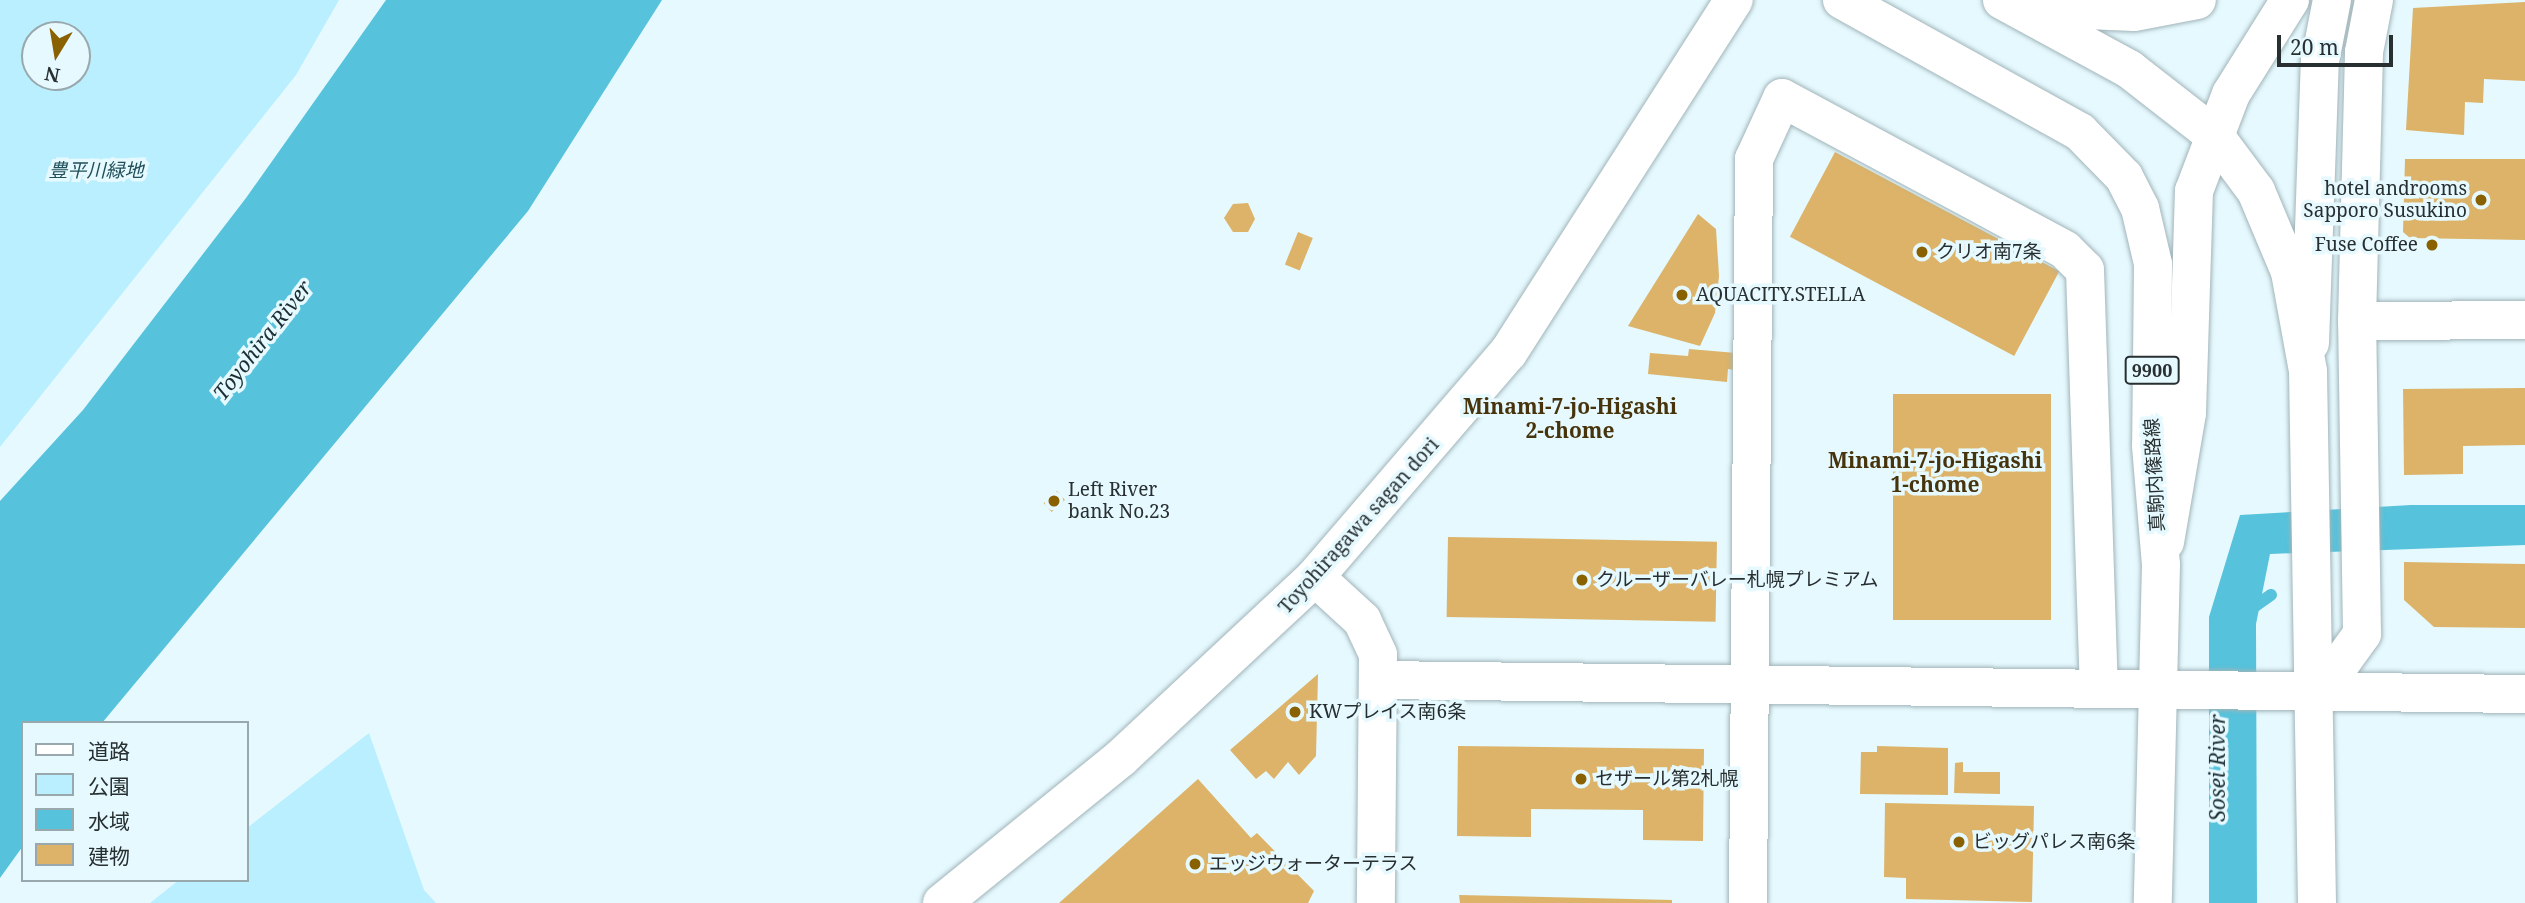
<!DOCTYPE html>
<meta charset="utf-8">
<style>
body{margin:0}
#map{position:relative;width:2525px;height:903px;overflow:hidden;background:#e5f9fe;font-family:"Noto Serif","Noto Sans JP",serif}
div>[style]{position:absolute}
.green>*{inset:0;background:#b9effe}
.water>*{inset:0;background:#56c2db}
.stream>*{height:12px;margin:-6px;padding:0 6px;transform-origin:6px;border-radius:6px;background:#56c2db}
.building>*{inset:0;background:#dcb369;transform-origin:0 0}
.roads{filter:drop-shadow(0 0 2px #a1b4b9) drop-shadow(0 0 2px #a1b4b9)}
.minor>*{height:38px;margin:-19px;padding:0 19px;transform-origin:19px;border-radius:19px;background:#fff}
.major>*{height:38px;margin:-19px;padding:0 19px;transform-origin:19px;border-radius:19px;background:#fff}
.dots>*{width:19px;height:19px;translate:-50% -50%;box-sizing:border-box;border:4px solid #e5f9fe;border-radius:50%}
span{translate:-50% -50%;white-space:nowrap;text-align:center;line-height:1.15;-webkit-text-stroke:7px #e5f9fe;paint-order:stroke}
.shield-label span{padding:2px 5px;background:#e5f9fe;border:2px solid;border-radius:5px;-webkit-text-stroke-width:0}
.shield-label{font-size:18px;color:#282f31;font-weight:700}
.park-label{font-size:19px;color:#21505b;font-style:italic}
.poi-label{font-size:19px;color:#282f31}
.right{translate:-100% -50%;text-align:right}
.left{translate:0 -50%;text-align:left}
.street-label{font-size:19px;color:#282f31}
.water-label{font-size:21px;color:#1a2e33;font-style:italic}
.neighbourhood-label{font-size:21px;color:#47340d;font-weight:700}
.legend{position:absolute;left:21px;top:721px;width:228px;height:161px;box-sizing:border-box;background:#e5f9fe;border:2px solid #99a8ac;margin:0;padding:9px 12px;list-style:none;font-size:21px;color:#282f31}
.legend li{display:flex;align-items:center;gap:14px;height:35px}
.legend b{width:35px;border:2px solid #99a8ac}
.north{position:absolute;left:21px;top:21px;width:70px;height:70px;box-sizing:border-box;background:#e5f9fe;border:2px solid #99a8ac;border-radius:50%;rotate:191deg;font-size:19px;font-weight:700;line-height:28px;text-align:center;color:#282f31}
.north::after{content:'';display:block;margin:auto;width:24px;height:32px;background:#896100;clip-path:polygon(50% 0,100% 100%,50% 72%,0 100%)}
.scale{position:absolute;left:2277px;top:35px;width:116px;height:32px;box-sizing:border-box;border:4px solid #282f31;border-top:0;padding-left:9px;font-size:21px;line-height:24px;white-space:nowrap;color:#282f31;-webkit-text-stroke:5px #e5f9fe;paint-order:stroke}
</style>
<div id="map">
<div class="green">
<div style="clip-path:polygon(evenodd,0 0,339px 0,296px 75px,0 447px,0 0,35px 35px,77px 35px,77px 77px,35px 77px,35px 35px)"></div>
<div style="clip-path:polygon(369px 733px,424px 890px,436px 903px,150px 903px,179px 880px,247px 880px,247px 828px)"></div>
</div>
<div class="water">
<div style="clip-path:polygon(386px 0,662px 0,528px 211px,102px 723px,23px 723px,23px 846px,0 878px,0 501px,83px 410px,246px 198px)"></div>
<div style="clip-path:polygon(2411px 505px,2525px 505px,2525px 545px,2270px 554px,2256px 624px,2257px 903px,2209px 903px,2209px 617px,2240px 515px)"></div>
</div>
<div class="stream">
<div style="left:2248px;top:611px;width:28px;rotate:-35deg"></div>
</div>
<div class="building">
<div style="clip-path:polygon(2525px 2px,2525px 81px,2484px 79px,2483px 103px,2465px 102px,2464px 135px,2406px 130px,2413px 8px)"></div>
<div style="left:1835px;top:152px;width:254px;height:96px;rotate:28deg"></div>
<div style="clip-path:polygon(2405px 159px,2525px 159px,2525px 240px,2410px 238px,2403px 232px)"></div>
<div style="clip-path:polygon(1248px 203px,1255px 219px,1248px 232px,1233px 232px,1224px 218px,1233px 204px)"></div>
<div style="clip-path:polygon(1698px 214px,1716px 229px,1719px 276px,1715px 313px,1700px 346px,1628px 326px)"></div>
<div style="left:1298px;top:232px;width:16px;height:35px;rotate:22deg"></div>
<div style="clip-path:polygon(1689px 349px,1736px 353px,1735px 370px,1728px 369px,1727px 382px,1648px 374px,1650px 353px,1688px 356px)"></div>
<div style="clip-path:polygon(2525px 388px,2525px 445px,2463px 446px,2463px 474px,2404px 475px,2403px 389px)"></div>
<div style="left:1893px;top:394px;width:158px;height:226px"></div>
<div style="left:1057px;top:491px;width:12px;height:18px;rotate:48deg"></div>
<div style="left:1448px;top:537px;width:269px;height:80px;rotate:1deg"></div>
<div style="clip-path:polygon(2404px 562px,2525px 564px,2525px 628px,2434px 627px,2404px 600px)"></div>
<div style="clip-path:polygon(1318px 674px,1316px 756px,1299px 775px,1288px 762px,1274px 779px,1266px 771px,1256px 779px,1230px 750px)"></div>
<div style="clip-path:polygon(1458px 746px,1704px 749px,1703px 841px,1643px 840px,1643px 810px,1531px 809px,1531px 837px,1457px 836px)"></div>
<div style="clip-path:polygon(1877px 746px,1948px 748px,1948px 795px,1860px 794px,1861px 752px,1877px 752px)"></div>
<div style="clip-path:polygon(1963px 762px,1963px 772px,2000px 772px,2000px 794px,1954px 793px,1955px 763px)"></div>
<div style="clip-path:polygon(1198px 779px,1251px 838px,1257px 833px,1314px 891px,1308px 903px,1059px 903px)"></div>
<div style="clip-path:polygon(1885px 803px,2034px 806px,2032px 902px,1906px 899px,1906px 878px,1884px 877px)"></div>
<div style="clip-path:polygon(1459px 895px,1672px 900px,1672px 903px,1460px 903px)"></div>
</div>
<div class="roads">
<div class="minor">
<div style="left:2016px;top:7px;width:118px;rotate:2.4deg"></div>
<div style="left:2134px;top:12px;width:64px;rotate:-10.8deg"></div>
<div style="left:2357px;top:321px;width:168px;rotate:-0.3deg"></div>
<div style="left:2310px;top:343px;width:282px;rotate:-88deg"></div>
<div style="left:2320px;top:61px;width:62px;rotate:-78.9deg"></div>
<div style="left:2165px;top:542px;width:131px;rotate:-80.3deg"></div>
<div style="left:2187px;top:413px;width:222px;rotate:-88.2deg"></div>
<div style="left:2194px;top:191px;width:104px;rotate:-69.1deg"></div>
<div style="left:2231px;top:94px;width:111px;rotate:-57.9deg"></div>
<div style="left:1315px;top:577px;width:64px;rotate:42.5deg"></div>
<div style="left:1362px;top:620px;width:38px;rotate:65deg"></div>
<div style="left:1378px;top:655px;width:248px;rotate:90.5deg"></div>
<div style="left:1378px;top:680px;width:1147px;rotate:0.7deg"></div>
<div style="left:2318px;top:695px;width:75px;rotate:-54.2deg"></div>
<div style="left:2362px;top:634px;width:313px;rotate:-90.9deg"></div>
<div style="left:2357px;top:321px;width:269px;rotate:-88.5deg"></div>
<div style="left:2364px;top:52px;width:53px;rotate:-79.1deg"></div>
<div style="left:942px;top:903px;width:230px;rotate:-39deg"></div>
<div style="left:1121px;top:758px;width:265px;rotate:-43deg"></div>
<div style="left:1315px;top:577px;width:296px;rotate:-49.3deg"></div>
<div style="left:1508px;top:353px;width:419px;rotate:-57.4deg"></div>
<div style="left:1748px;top:903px;width:744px;rotate:-89.54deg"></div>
<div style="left:1754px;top:159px;width:67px;rotate:-65.3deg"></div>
<div style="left:1782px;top:98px;width:321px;rotate:28.2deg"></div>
<div style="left:2065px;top:250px;width:28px;rotate:45deg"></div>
<div style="left:2085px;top:270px;width:418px;rotate:88.1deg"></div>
</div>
<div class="major">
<div style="left:1842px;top:0;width:272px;rotate:29deg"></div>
<div style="left:2080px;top:132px;width:63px;rotate:45.6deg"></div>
<div style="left:2124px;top:177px;width:35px;rotate:63deg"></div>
<div style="left:2140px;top:208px;width:57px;rotate:76.9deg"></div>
<div style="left:2153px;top:264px;width:182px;rotate:90.6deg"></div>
<div style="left:2151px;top:446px;width:119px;rotate:85.2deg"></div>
<div style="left:2161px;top:565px;width:338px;rotate:91.4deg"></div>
<div style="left:2002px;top:0;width:145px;rotate:28.5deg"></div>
<div style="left:2129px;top:69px;width:109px;rotate:37.9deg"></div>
<div style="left:2215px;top:136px;width:69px;rotate:53.3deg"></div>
<div style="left:2256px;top:191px;width:88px;rotate:67.2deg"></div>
<div style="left:2290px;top:272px;width:101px;rotate:79.7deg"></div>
<div style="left:2308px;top:371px;width:532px;rotate:89.03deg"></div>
</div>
</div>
<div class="dots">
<div style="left:2481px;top:200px;background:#896100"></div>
<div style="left:2432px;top:245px;background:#896100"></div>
<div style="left:1922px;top:252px;background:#896100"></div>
<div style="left:1682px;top:295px;background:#896100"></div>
<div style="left:1054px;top:501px;background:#896100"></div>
<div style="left:1582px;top:580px;background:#896100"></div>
<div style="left:1295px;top:712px;background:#896100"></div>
<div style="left:1581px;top:779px;background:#896100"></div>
<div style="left:1959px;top:842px;background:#896100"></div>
<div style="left:1195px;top:864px;background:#896100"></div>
</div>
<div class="shield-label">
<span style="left:2152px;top:370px">9900</span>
</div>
<div class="park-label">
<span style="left:96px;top:171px">豊平川緑地</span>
</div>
<div class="poi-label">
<span class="right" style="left:2467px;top:200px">hotel androoms<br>Sapporo Susukino</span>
<span class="right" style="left:2418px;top:245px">Fuse Coffee</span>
<span class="left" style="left:1936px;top:252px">クリオ南7条</span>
<span class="left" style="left:1696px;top:295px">AQUACITY.STELLA</span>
<span class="left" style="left:1068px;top:501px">Left River<br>bank No.23</span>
<span class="left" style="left:1596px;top:580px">クルーザーバレー札幌プレミアム</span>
<span class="left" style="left:1309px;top:712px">KWプレイス南6条</span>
<span class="left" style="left:1595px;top:779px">セザール第2札幌</span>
<span class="left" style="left:1973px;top:842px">ビッグパレス南6条</span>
<span class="left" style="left:1209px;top:864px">エッジウォーターテラス</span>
</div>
<div class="street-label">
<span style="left:2155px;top:475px;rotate:-93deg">真駒内篠路線</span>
<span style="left:1359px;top:526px;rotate:-48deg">Toyohiragawa sagan dori</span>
</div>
<div class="water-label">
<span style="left:262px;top:340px;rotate:-52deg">Toyohira River</span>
<span style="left:2217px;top:768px;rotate:-90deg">Sosei River</span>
</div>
<div class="neighbourhood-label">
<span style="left:1570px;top:418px">Minami-7-jo-Higashi<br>2-chome</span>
<span style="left:1935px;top:472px">Minami-7-jo-Higashi<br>1-chome</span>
</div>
<ul class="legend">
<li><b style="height:9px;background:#fff"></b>道路</li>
<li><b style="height:19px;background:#b9effe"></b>公園</li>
<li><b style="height:19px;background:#56c2db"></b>水域</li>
<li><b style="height:19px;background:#dcb369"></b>建物</li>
</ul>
<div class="north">N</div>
<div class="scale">20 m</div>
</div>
